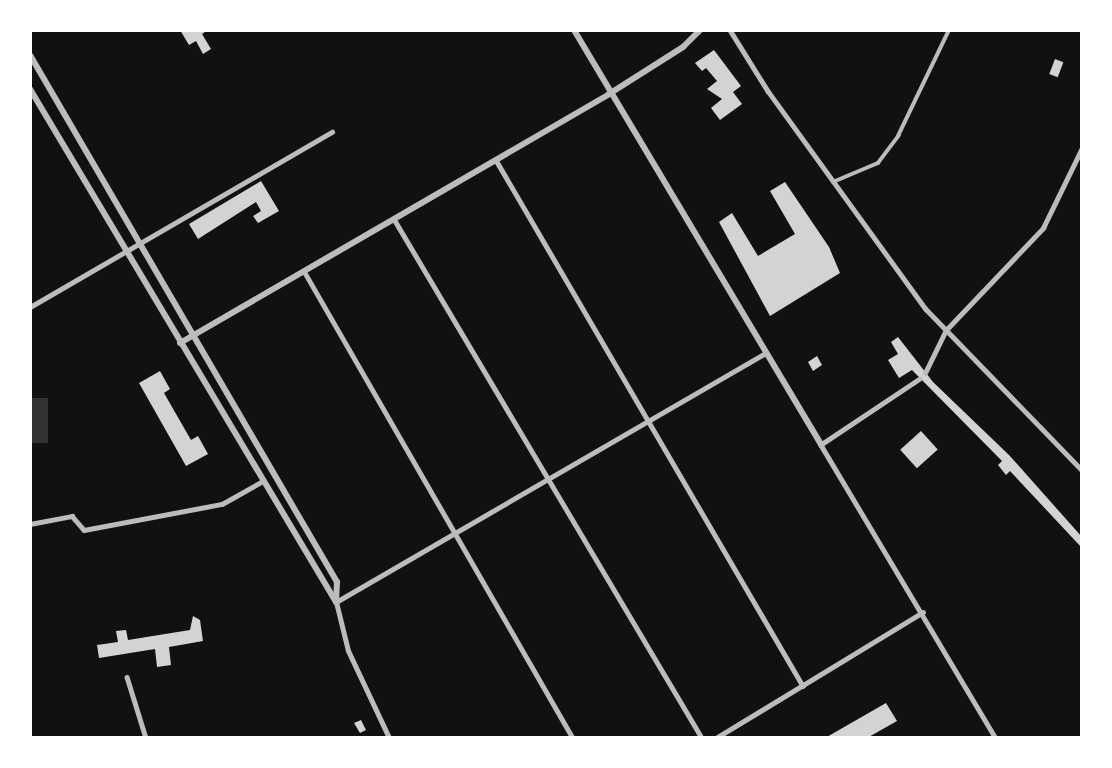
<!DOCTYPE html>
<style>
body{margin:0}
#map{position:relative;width:1112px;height:768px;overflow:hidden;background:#111;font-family:"Noto Serif",serif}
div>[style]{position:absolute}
.water>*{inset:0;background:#333;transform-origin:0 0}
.building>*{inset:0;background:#d3d3d3;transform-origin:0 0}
.pedestrian>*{height:3.5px;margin:-1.75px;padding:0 1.75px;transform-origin:1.75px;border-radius:1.75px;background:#bcbcbc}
.minor>*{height:4.5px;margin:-2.25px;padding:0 2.25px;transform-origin:2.25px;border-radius:2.25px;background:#bcbcbc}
.tertiary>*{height:6px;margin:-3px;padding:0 3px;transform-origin:3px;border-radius:3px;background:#bcbcbc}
span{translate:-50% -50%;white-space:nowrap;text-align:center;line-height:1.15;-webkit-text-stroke:7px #fff;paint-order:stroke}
.frame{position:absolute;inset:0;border:32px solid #fff;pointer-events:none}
</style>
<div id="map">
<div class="water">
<div style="left:48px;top:398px;width:45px;height:18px;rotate:90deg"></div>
</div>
<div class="building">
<div style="clip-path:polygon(180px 30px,208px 30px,202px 34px,211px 49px,203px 54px,196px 41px,189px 45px)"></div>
<div style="clip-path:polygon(714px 50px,741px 86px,733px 92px,742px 104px,720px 120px,711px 108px,722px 99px,707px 89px,717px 81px,706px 68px,702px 71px,695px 63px)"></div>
<div style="left:1055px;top:59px;width:9px;height:16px;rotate:21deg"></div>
<div style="clip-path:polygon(261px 181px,279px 211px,258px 223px,253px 216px,261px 211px,256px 202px,198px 239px,189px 224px)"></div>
<div style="clip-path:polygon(785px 182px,829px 247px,840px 273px,770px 316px,719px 222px,732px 213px,758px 256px,795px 234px,770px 191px)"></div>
<div style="clip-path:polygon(898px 337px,933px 382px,1009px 455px,1082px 537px,1082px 548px,1010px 471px,1006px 475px,998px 465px,1002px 461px,912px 370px,899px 378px,888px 360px,898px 354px,891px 342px)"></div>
<div style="clip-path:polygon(817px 356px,822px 365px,813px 371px,808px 362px)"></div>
<div style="clip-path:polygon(160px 371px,170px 389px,164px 393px,191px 440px,198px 436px,208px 454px,186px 466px,139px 383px)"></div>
<div style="left:921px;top:431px;width:25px;height:28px;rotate:48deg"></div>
<div style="clip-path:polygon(193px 616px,200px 620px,203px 641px,169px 647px,171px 665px,157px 667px,155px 649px,99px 658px,97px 645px,118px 642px,116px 631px,126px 630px,128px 640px,190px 630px)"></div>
<div style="clip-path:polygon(886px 703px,897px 721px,867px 738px,825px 738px)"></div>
<div style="clip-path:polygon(361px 720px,366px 730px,360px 733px,354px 723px)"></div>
</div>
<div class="pedestrian">
<div style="left:833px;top:182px;width:49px;rotate:-22.9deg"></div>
<div style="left:878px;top:163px;width:34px;rotate:-53deg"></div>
<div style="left:898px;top:136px;width:118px;rotate:-64.3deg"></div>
</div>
<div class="minor">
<div style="left:730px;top:30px;width:72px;rotate:58.1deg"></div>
<div style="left:768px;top:91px;width:269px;rotate:54.1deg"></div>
<div style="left:926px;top:309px;width:224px;rotate:45.9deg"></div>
<div style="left:496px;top:160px;width:609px;rotate:59.73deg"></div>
<div style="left:394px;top:219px;width:604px;rotate:59.31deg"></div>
<div style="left:304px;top:271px;width:539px;rotate:60.06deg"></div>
<div style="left:30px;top:307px;width:349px;rotate:-30.1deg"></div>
<div style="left:925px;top:373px;width:48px;rotate:-64deg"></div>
<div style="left:946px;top:330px;width:141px;rotate:-46.4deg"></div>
<div style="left:1043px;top:228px;width:89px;rotate:-64deg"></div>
<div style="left:920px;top:379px;width:119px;rotate:146.3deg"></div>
<div style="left:821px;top:445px;width:341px;rotate:59.2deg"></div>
<div style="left:30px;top:524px;width:43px;rotate:-10.8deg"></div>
<div style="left:72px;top:516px;width:18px;rotate:49deg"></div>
<div style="left:84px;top:530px;width:140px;rotate:-10.7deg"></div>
<div style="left:222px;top:504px;width:45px;rotate:-29.4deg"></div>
<div style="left:127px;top:677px;width:64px;rotate:72.7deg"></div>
<div style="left:389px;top:738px;width:96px;rotate:-115.2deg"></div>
<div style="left:348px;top:651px;width:50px;rotate:-103.8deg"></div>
<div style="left:336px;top:602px;width:496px;rotate:-30.1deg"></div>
<div style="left:716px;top:738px;width:242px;rotate:-31.3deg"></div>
</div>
<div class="tertiary">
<div style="left:574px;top:30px;width:483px;rotate:59.2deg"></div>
<div style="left:30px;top:55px;width:610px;rotate:59.78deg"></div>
<div style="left:337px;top:582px;width:20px;rotate:93deg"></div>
<div style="left:30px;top:89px;width:597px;rotate:59.18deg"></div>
<div style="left:180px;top:343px;width:496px;rotate:-30.1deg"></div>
<div style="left:609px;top:94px;width:88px;rotate:-32.4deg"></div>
<div style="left:683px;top:47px;width:24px;rotate:-45deg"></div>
</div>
<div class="frame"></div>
</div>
